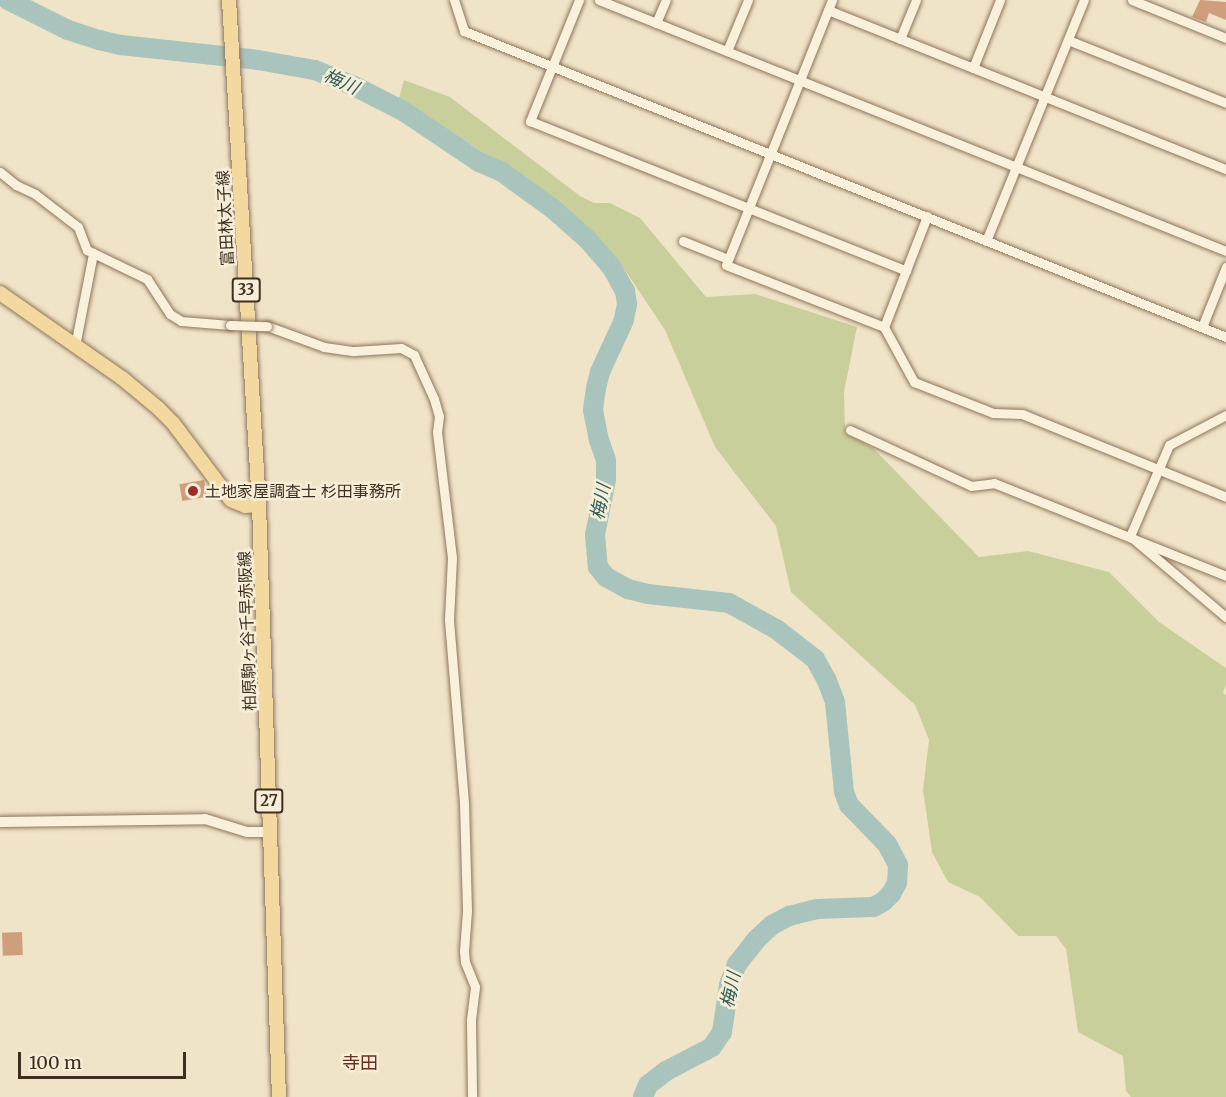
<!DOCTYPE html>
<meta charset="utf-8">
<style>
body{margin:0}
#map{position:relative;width:1226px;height:1097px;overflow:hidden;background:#f0e4c8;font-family:Merriweather,"Noto Sans JP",serif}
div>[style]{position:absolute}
.green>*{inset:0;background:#c9cf9b}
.river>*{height:20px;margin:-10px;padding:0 10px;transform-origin:10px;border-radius:10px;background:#a9c4bc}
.building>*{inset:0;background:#cf9f7d;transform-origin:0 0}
.roads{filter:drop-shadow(0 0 2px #8d765c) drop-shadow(0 0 2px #8d765c)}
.minor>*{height:9px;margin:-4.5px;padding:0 4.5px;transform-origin:4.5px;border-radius:4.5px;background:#faf1dc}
.tertiary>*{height:10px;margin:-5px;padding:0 5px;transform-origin:5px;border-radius:5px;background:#faf1dc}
.primary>*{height:14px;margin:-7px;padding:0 7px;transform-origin:7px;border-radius:7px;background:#f3d9a0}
.bridges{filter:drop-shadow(0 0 2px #8d765c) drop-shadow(0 0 2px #8d765c)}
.minor-bridge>*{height:9px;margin:-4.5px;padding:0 4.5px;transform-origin:4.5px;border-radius:4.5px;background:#faf1dc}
.dots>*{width:16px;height:16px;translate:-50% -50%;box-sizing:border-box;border:3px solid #f7eed8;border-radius:50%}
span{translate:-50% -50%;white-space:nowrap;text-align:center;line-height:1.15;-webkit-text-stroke:5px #f7eed8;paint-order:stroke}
.shield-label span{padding:2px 4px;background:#f7eed8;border:2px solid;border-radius:4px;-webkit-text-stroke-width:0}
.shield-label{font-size:15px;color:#3d2e20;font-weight:700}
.street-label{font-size:16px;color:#3d2e20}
.poi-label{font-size:16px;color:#3d2e20}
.left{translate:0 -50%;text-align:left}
.water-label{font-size:18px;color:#2f5d5a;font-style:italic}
.neighbourhood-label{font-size:18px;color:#6b2e1e}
.scale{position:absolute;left:18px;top:1052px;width:168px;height:27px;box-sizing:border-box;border:3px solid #3d2e20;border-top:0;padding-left:8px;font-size:18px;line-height:21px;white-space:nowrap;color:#3d2e20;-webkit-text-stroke:4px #f7eed8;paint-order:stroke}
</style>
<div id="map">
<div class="green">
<div style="clip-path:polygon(404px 80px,450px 97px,580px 196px,594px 203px,610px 203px,640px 218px,706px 297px,755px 294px,857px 327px,844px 392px,845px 433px,873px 448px,979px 557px,1028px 551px,1109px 572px,1159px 622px,1226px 668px,1226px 684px,1223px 693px,1226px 695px,1226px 1097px,1131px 1097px,1126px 1091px,1123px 1056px,1078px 1032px,1066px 949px,1056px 936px,1018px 936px,980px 897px,948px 882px,932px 852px,923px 790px,929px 740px,915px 705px,791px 592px,776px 526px,715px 447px,665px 330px,617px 258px,544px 192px,399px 98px)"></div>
</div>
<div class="river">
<div style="left:8px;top:0;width:67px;rotate:26.6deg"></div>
<div style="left:68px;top:30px;width:33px;rotate:18deg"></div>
<div style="left:99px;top:40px;width:23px;rotate:13deg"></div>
<div style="left:121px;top:45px;width:138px;rotate:6.2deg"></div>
<div style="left:258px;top:60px;width:58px;rotate:10deg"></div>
<div style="left:315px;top:70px;width:42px;rotate:22.3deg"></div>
<div style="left:354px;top:86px;width:55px;rotate:27deg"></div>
<div style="left:403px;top:111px;width:92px;rotate:33.9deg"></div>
<div style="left:479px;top:162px;width:25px;rotate:23deg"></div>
<div style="left:502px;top:172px;width:62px;rotate:35.8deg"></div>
<div style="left:552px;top:208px;width:48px;rotate:41.6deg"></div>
<div style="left:588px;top:240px;width:35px;rotate:49deg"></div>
<div style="left:611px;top:266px;width:29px;rotate:61deg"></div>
<div style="left:625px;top:291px;width:13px;rotate:81deg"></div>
<div style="left:627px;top:304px;width:16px;rotate:101deg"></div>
<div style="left:624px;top:320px;width:57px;rotate:114.8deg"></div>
<div style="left:600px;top:372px;width:16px;rotate:104deg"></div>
<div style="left:596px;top:388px;width:22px;rotate:98deg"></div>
<div style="left:593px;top:410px;width:31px;rotate:79deg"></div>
<div style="left:599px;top:440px;width:21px;rotate:71deg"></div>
<div style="left:606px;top:460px;width:20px;rotate:90deg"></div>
<div style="left:606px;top:480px;width:56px;rotate:101.3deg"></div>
<div style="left:595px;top:535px;width:32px;rotate:85deg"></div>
<div style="left:598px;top:567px;width:13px;rotate:51deg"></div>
<div style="left:606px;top:577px;width:25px;rotate:29deg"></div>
<div style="left:628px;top:589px;width:21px;rotate:14deg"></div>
<div style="left:648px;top:594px;width:81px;rotate:6.3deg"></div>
<div style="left:729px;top:603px;width:54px;rotate:29deg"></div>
<div style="left:776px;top:629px;width:49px;rotate:37.6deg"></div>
<div style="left:815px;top:659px;width:25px;rotate:61deg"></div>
<div style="left:827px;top:681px;width:22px;rotate:69deg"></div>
<div style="left:835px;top:702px;width:90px;rotate:84.3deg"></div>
<div style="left:844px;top:792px;width:14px;rotate:69deg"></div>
<div style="left:849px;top:805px;width:54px;rotate:45.7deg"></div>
<div style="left:887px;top:844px;width:24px;rotate:62deg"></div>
<div style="left:898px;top:865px;width:18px;rotate:93deg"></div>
<div style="left:897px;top:883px;width:13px;rotate:119deg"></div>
<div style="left:891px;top:894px;width:11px;rotate:135deg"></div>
<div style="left:883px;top:902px;width:11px;rotate:153deg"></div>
<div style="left:873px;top:907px;width:56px;rotate:178deg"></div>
<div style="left:817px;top:909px;width:29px;rotate:166deg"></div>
<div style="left:789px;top:916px;width:19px;rotate:152deg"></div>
<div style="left:772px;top:925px;width:22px;rotate:137deg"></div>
<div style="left:756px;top:940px;width:31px;rotate:128deg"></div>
<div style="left:737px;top:964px;width:22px;rotate:111deg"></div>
<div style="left:729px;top:985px;width:48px;rotate:98.5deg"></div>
<div style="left:722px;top:1032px;width:18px;rotate:124deg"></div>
<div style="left:712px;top:1047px;width:52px;rotate:152.4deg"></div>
<div style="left:666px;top:1071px;width:23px;rotate:142deg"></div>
<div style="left:648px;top:1085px;width:13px;rotate:113deg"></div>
</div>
<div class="building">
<div style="clip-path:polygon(1200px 0,1226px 2px,1226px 20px,1209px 13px,1206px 22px,1192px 17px)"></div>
<div style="left:204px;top:480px;width:17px;height:25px;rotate:80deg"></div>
<div style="left:22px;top:932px;width:23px;height:20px;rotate:88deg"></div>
</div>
<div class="roads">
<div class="minor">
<div style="left:454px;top:0;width:33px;rotate:72deg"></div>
<div style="left:464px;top:31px;width:821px;rotate:21.88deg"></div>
<div style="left:579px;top:0;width:131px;rotate:112deg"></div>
<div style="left:530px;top:121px;width:405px;rotate:21.7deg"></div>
<div style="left:599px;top:0;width:675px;rotate:21.82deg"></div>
<div style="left:832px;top:0;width:285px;rotate:111.8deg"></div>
<div style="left:726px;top:265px;width:170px;rotate:21.4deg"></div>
<div style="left:884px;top:327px;width:63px;rotate:61.4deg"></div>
<div style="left:914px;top:382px;width:85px;rotate:21.4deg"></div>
<div style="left:993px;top:413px;width:29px;rotate:2deg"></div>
<div style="left:1022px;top:414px;width:220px;rotate:22.1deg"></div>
<div style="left:1132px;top:0;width:101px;rotate:22deg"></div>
<div style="left:828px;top:10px;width:429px;rotate:21.8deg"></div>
<div style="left:656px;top:23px;width:25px;rotate:-67deg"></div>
<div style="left:900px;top:39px;width:42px;rotate:-67.7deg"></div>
<div style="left:1068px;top:40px;width:170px;rotate:21.7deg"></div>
<div style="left:727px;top:51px;width:55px;rotate:-67.6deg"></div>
<div style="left:973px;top:68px;width:73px;rotate:-68.3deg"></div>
<div style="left:0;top:172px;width:21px;rotate:39deg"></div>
<div style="left:16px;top:185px;width:21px;rotate:25deg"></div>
<div style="left:35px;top:194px;width:54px;rotate:37.5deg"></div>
<div style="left:78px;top:227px;width:25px;rotate:69deg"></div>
<div style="left:87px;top:250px;width:67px;rotate:25.8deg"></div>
<div style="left:147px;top:279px;width:42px;rotate:56.7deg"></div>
<div style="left:170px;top:314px;width:13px;rotate:32deg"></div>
<div style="left:181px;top:321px;width:49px;rotate:4.7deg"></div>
<div style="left:683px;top:241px;width:48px;rotate:21.8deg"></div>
<div style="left:986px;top:241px;width:260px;rotate:-67.9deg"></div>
<div style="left:267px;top:326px;width:61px;rotate:20.2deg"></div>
<div style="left:324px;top:347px;width:30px;rotate:8deg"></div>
<div style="left:354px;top:351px;width:47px;rotate:-3.7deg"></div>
<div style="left:401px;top:348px;width:15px;rotate:28deg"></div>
<div style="left:414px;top:355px;width:48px;rotate:65.6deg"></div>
<div style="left:434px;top:399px;width:18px;rotate:74deg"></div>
<div style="left:439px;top:416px;width:16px;rotate:97deg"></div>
<div style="left:437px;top:432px;width:127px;rotate:83.2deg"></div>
<div style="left:452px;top:558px;width:62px;rotate:92.8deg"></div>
<div style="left:449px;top:620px;width:184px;rotate:85.3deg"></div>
<div style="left:464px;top:803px;width:108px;rotate:88.4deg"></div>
<div style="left:467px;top:911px;width:40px;rotate:94.3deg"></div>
<div style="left:464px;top:951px;width:11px;rotate:85deg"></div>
<div style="left:465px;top:962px;width:27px;rotate:68deg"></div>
<div style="left:475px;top:987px;width:34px;rotate:97deg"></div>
<div style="left:471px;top:1021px;width:76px;rotate:89.2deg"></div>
<div style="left:884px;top:327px;width:119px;rotate:-68.8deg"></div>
<div style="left:1202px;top:327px;width:65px;rotate:-68.2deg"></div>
<div style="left:75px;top:346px;width:95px;rotate:-79deg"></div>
<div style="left:1226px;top:415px;width:64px;rotate:152.2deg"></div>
<div style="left:1169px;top:445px;width:99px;rotate:113.2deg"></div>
<div style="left:1130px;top:536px;width:126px;rotate:40.2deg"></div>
<div style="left:850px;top:430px;width:133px;rotate:24.8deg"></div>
<div style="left:971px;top:486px;width:23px;rotate:-7deg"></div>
<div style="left:994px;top:483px;width:250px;rotate:21.8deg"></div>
</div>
<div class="tertiary">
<div style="left:0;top:822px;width:205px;rotate:-0.8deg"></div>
<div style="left:205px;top:819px;width:44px;rotate:17.2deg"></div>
<div style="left:247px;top:832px;width:22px"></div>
</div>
<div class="primary">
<div style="left:229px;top:0;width:506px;rotate:86.6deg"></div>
<div style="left:259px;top:505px;width:592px;rotate:88.07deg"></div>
<div style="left:0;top:293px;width:149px;rotate:34.9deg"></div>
<div style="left:122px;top:378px;width:47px;rotate:39.8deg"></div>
<div style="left:158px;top:408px;width:21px;rotate:45deg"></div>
<div style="left:173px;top:423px;width:96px;rotate:53deg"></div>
<div style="left:231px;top:500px;width:15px;rotate:23deg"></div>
<div style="left:245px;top:506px;width:14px;rotate:-4deg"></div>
</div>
</div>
<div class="bridges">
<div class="minor-bridge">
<div style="left:230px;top:325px;width:37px;rotate:2deg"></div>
</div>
</div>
<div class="dots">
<div style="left:193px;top:491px;background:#9e2a2b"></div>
</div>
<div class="shield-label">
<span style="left:246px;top:290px">33</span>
<span style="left:269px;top:801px">27</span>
</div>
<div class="street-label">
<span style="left:225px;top:218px;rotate:-93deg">富田林太子線</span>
<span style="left:247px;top:631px;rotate:-92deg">柏原駒ヶ谷千早赤阪線</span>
</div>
<div class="poi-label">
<span class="left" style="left:205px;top:491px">土地家屋調査士 杉田事務所</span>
</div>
<div class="water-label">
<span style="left:341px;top:82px;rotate:24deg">梅川</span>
<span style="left:601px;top:502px;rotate:-79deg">梅川</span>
<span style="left:731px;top:990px;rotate:-78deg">梅川</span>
</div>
<div class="neighbourhood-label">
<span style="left:360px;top:1063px">寺田</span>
</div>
<div class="scale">100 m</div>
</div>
